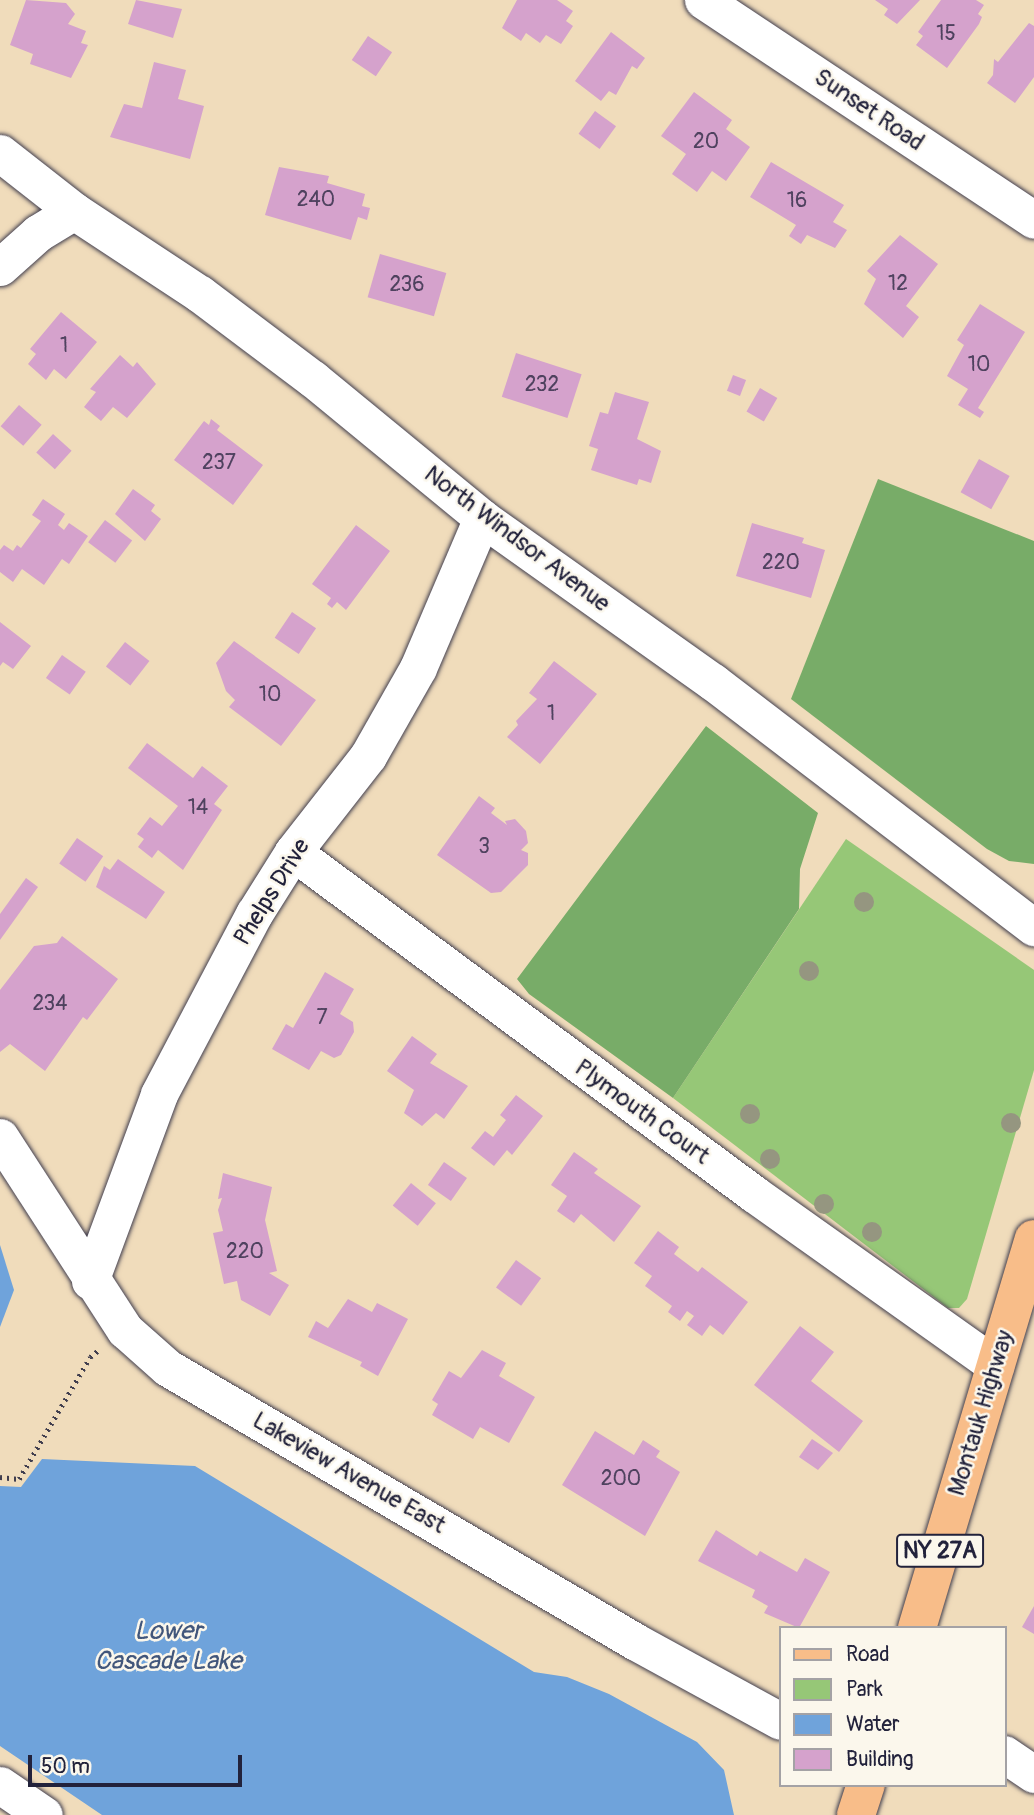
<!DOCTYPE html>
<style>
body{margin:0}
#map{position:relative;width:1034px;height:1815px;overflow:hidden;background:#f0dcbb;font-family:Pangolin,sans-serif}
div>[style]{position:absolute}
.green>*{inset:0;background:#96c777}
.forest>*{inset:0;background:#78ac68}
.water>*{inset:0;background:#6fa3db}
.building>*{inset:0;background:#d5a2cc;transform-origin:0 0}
.path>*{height:4.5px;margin-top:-2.25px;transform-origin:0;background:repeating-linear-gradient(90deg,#413e4e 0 2px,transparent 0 7px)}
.roads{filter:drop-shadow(0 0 2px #413e4e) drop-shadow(0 0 2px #413e4e)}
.minor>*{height:37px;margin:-18.5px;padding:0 18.5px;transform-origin:18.5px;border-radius:18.5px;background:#fff}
.major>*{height:38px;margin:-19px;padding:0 19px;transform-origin:19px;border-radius:19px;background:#f8bd89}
.trees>*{width:20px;height:20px;margin:-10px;border-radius:50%;background:#959680}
span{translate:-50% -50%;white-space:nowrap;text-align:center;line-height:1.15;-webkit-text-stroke:5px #fbf7ec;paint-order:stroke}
.number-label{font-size:21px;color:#4f425f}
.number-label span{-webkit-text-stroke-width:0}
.shield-label span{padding:2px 5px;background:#fbf7ec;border:2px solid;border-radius:5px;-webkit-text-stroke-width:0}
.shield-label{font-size:23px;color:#22223b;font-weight:700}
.street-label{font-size:24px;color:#22223b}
.water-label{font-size:26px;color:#41567b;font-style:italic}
.legend{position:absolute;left:779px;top:1626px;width:228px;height:161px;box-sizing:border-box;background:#fbf7ec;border:2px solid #a4a2a5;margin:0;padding:9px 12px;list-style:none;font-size:21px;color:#22223b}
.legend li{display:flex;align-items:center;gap:14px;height:35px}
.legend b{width:35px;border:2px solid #a4a2a5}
.scale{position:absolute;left:28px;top:1755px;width:214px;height:32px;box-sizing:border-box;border:4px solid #22223b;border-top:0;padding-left:9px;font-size:21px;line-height:24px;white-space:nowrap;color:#22223b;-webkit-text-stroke:5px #fbf7ec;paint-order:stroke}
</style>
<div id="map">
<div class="green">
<div style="clip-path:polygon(846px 839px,1034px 970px,1034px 1070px,967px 1299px,959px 1308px,948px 1308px,673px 1098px)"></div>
</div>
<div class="forest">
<div style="clip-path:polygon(878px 479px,1034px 541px,1034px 864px,1009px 861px,987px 849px,791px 699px)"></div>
<div style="clip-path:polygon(706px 726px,818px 813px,800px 869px,799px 909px,673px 1098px,529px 994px,517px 979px)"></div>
</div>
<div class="water">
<div style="clip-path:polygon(0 1245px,14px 1290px,0 1327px)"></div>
<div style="clip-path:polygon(42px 1459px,195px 1466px,534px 1672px,567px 1677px,609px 1694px,697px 1742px,724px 1770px,734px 1815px,102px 1815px,0 1746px,0 1486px,21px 1487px)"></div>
</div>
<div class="building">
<div style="clip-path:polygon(26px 0,66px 3px,75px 14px,68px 24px,86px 31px,81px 43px,88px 45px,71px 78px,30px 64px,33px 54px,10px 45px)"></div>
<div style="clip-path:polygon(136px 0,182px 9px,173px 38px,128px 24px)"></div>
<div style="clip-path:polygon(517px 0,557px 0,573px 11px,566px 21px,573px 26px,561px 44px,546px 35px,540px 43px,526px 33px,521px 41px,502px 28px)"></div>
<div style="clip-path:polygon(875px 0,920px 0,897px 24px,884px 15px,888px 9px)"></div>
<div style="clip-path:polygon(941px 0,976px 0,984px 5px,978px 14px,982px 17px,979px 24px,947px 68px,916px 45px,923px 36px,918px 32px)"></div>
<div style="clip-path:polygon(1029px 23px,1034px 26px,1034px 77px,1015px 103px,987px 83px,993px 75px,994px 59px,998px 62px)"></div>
<div style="clip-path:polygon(611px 32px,645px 58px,637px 69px,632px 66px,616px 95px,609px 91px,601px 101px,575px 81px)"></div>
<div style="left:368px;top:36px;width:29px;height:29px;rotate:34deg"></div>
<div style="clip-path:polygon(154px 62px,186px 70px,178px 99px,204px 106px,190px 159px,110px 137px,124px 104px,142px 108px)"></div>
<div style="clip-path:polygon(694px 92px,732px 120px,726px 129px,750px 147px,726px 181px,712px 171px,697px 192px,672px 174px,686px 154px,661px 136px)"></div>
<div style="left:595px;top:111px;width:26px;height:28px;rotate:36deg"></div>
<div style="clip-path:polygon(771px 162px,844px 205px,833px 222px,847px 230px,835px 248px,807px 235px,801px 244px,789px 236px,796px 225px,750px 197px)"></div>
<div style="clip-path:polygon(279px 167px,329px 176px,327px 183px,365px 194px,362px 206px,370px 208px,367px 220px,358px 217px,351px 240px,265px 215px)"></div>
<div style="clip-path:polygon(900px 235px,938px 264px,906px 306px,919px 317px,903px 338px,864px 304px,876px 279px,867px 271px)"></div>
<div style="left:380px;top:254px;width:69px;height:45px;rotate:16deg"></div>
<div style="clip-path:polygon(980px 304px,1025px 332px,978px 408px,984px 412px,980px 418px,958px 405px,968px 389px,947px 376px,964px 345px,957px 340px)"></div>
<div style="clip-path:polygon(61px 312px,97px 342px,66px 379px,54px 369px,46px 380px,28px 364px,36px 354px,30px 349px)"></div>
<div style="left:516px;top:353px;width:69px;height:46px;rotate:18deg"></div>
<div style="clip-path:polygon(120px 355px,133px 367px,137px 362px,156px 384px,127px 418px,113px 407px,101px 421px,84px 407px,96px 392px,90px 389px)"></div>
<div style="left:733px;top:375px;width:14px;height:17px;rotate:21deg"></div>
<div style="left:760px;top:388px;width:20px;height:27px;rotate:30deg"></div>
<div style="clip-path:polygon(615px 392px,649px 402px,637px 439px,661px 451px,651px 483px,639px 479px,637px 485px,591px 470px,598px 449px,589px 446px,600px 412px,608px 414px)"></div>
<div style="left:19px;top:405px;width:30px;height:28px;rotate:41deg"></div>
<div style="clip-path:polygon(211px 419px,220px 426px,217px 430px,263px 465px,233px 505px,174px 460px,204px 421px,209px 425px)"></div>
<div style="left:53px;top:434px;width:25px;height:25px;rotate:42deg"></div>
<div style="left:979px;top:459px;width:35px;height:38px;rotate:29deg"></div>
<div style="clip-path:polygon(133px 489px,155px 505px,151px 511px,161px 519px,145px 541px,115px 514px)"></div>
<div style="clip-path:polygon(43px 499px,65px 514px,58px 525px,64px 530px,69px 523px,88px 536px,69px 564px,62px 559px,44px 585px,22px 569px,13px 582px,0 572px,0 550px,4px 545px,13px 551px,17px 545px,21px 548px,41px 521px,32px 515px)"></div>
<div style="left:105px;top:520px;width:34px;height:28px;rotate:37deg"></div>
<div style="clip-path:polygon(752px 523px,804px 538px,802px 543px,825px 550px,811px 598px,736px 576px)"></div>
<div style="clip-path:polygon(356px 525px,390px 551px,346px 610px,337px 602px,332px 608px,327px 604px,331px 598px,312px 584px)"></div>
<div style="left:292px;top:612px;width:29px;height:31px;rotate:34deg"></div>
<div style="clip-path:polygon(0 622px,31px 646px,13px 669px,3px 662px,0 666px)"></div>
<div style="clip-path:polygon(234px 641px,316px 700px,281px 746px,229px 707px,235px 700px,226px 691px,216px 663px)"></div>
<div style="left:125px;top:642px;width:31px;height:31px;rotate:38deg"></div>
<div style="left:62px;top:655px;width:29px;height:28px;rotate:35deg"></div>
<div style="clip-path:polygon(554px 661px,597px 694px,540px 764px,507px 737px,518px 725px,516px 721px,537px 699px,529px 693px)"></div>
<div style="clip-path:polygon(147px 743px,193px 778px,202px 766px,228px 786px,214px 804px,222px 810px,183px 870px,158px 850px,152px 858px,138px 847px,144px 839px,137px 834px,150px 817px,162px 826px,178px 806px,128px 768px)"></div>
<div style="clip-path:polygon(479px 796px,495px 808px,491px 813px,507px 825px,505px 821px,515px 819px,526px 831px,528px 843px,521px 850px,528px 853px,528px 865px,501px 892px,491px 893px,437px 855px)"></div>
<div style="left:77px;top:838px;width:32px;height:31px;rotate:35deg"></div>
<div style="clip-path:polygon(118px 859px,165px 892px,146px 919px,96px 887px,104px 866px,110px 870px)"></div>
<div style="clip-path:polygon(26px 878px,38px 887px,0 940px,0 914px)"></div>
<div style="clip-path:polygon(62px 936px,118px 979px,87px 1020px,83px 1017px,45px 1071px,10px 1044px,0 1052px,0 990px,34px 946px,57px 943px)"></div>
<div style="clip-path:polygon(325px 972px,354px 989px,340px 1014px,353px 1022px,354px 1032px,341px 1055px,334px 1058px,321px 1051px,309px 1070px,272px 1049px,286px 1024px,293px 1028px)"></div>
<div style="clip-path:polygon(412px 1036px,437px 1054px,430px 1063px,468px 1086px,444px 1119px,436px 1113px,422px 1126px,404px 1113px,414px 1090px,387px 1071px)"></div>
<div style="clip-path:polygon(516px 1095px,543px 1116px,512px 1155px,507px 1150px,494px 1166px,471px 1148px,485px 1131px,493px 1137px,506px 1120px,500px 1115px)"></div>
<div style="clip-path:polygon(574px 1152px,598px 1169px,594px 1173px,641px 1206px,614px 1242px,581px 1214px,574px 1223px,557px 1211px,567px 1196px,551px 1185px)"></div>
<div style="left:444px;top:1162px;width:28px;height:28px;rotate:35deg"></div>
<div style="clip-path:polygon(223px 1173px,272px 1187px,265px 1220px,277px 1271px,269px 1273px,289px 1285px,270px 1316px,241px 1300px,237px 1281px,224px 1284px,213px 1233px,223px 1231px,218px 1210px,222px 1198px,218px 1199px)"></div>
<div style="left:411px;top:1183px;width:32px;height:29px;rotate:39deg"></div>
<div style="clip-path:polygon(658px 1231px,679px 1247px,674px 1254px,698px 1272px,702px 1267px,748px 1302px,723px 1335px,710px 1325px,702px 1336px,687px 1325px,694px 1316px,687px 1311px,680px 1321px,668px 1312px,672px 1306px,645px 1286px,652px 1276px,634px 1263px)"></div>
<div style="left:516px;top:1260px;width:31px;height:34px;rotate:36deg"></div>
<div style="clip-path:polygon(348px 1299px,372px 1312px,377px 1303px,408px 1319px,378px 1376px,360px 1366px,362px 1362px,308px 1337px,316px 1321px,328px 1328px)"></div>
<div style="clip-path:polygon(800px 1326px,834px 1352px,811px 1381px,863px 1421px,839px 1452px,754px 1385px)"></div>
<div style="clip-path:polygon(482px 1350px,506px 1363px,499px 1376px,535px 1397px,509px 1443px,480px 1427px,473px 1439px,432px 1415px,438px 1404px,432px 1400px,449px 1371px,461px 1378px)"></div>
<div style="clip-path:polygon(595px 1431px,634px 1455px,643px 1440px,660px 1451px,656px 1457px,680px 1472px,645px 1536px,562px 1485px)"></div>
<div style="clip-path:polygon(812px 1439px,833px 1453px,818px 1470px,799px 1457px)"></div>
<div style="clip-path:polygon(716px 1530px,757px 1556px,760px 1551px,797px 1572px,805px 1558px,830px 1572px,799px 1628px,764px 1613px,768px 1606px,752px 1597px,755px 1590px,698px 1561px)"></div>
<div style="clip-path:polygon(1034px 1606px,1034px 1634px,1022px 1627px)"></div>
</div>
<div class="path">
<div style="left:0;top:1477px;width:19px;rotate:6deg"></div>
<div style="left:19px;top:1479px;width:141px;rotate:-59.8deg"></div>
<div style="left:90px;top:1357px;width:13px;rotate:-39deg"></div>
</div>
<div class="roads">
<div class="minor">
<div style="left:703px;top:0;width:397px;rotate:33.6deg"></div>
<div style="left:0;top:153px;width:94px;rotate:38.1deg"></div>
<div style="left:74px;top:211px;width:151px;rotate:33.4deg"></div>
<div style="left:200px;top:294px;width:141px;rotate:37deg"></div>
<div style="left:313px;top:379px;width:219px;rotate:39.4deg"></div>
<div style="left:482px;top:518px;width:283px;rotate:35.4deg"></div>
<div style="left:713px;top:682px;width:404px;rotate:37.4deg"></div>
<div style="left:0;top:267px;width:51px;rotate:-41.8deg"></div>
<div style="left:38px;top:233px;width:42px;rotate:-31.4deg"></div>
<div style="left:293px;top:852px;width:574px;rotate:36.57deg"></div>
<div style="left:754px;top:1194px;width:296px;rotate:35.4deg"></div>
<div style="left:0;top:1137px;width:230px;rotate:57.1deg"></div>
<div style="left:125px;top:1330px;width:57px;rotate:41.5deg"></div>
<div style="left:168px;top:1368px;width:542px;rotate:30.35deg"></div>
<div style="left:636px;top:1642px;width:164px;rotate:28.7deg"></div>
<div style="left:90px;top:1281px;width:199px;rotate:-69.7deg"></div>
<div style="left:159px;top:1094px;width:204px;rotate:-62.2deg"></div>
<div style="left:254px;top:914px;width:73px;rotate:-57.8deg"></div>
<div style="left:293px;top:852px;width:122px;rotate:-52deg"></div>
<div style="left:368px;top:756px;width:101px;rotate:-60.4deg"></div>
<div style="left:418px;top:668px;width:163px;rotate:-66.9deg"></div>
<div style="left:1004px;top:1754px;width:36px;rotate:34deg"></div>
<div style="left:0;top:1785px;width:53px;rotate:34.3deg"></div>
</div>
<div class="major">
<div style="left:917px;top:1628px;width:406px;rotate:-73.3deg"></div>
<div style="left:856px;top:1815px;width:32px;rotate:-72deg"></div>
</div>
</div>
<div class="trees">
<div style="left:864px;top:902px"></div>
<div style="left:809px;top:971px"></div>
<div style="left:750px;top:1114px"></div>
<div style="left:1011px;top:1123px"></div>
<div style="left:770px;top:1159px"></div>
<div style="left:824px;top:1204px"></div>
<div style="left:872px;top:1232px"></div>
</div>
<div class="number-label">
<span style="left:946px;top:34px">15</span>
<span style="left:706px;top:142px">20</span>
<span style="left:316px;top:200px">240</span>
<span style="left:797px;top:201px">16</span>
<span style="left:898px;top:284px">12</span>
<span style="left:407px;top:285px">236</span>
<span style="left:64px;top:346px">1</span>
<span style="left:979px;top:365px">10</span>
<span style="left:542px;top:385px">232</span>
<span style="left:219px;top:463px">237</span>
<span style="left:781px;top:563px">220</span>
<span style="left:270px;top:695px">10</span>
<span style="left:551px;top:714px">1</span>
<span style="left:198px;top:808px">14</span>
<span style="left:484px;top:847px">3</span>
<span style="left:50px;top:1004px">234</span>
<span style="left:322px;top:1018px">7</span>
<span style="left:245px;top:1252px">220</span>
<span style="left:621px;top:1479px">200</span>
</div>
<div class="shield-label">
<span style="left:940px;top:1551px">NY 27A</span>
</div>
<div class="street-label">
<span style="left:869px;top:110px;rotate:34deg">Sunset Road</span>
<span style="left:517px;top:539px;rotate:37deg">North Windsor Avenue</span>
<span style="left:272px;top:892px;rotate:-58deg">Phelps Drive</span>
<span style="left:642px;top:1112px;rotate:36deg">Plymouth Court</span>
<span style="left:981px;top:1413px;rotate:-73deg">Montauk Highway</span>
<span style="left:349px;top:1473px;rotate:30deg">Lakeview Avenue East</span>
</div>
<div class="water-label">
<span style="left:168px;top:1647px">Lower<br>Cascade Lake</span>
</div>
<ul class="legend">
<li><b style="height:9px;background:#f8bd89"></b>Road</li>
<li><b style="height:19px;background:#96c777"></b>Park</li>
<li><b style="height:19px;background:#6fa3db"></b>Water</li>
<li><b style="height:19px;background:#d5a2cc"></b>Building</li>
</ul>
<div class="scale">50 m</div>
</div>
